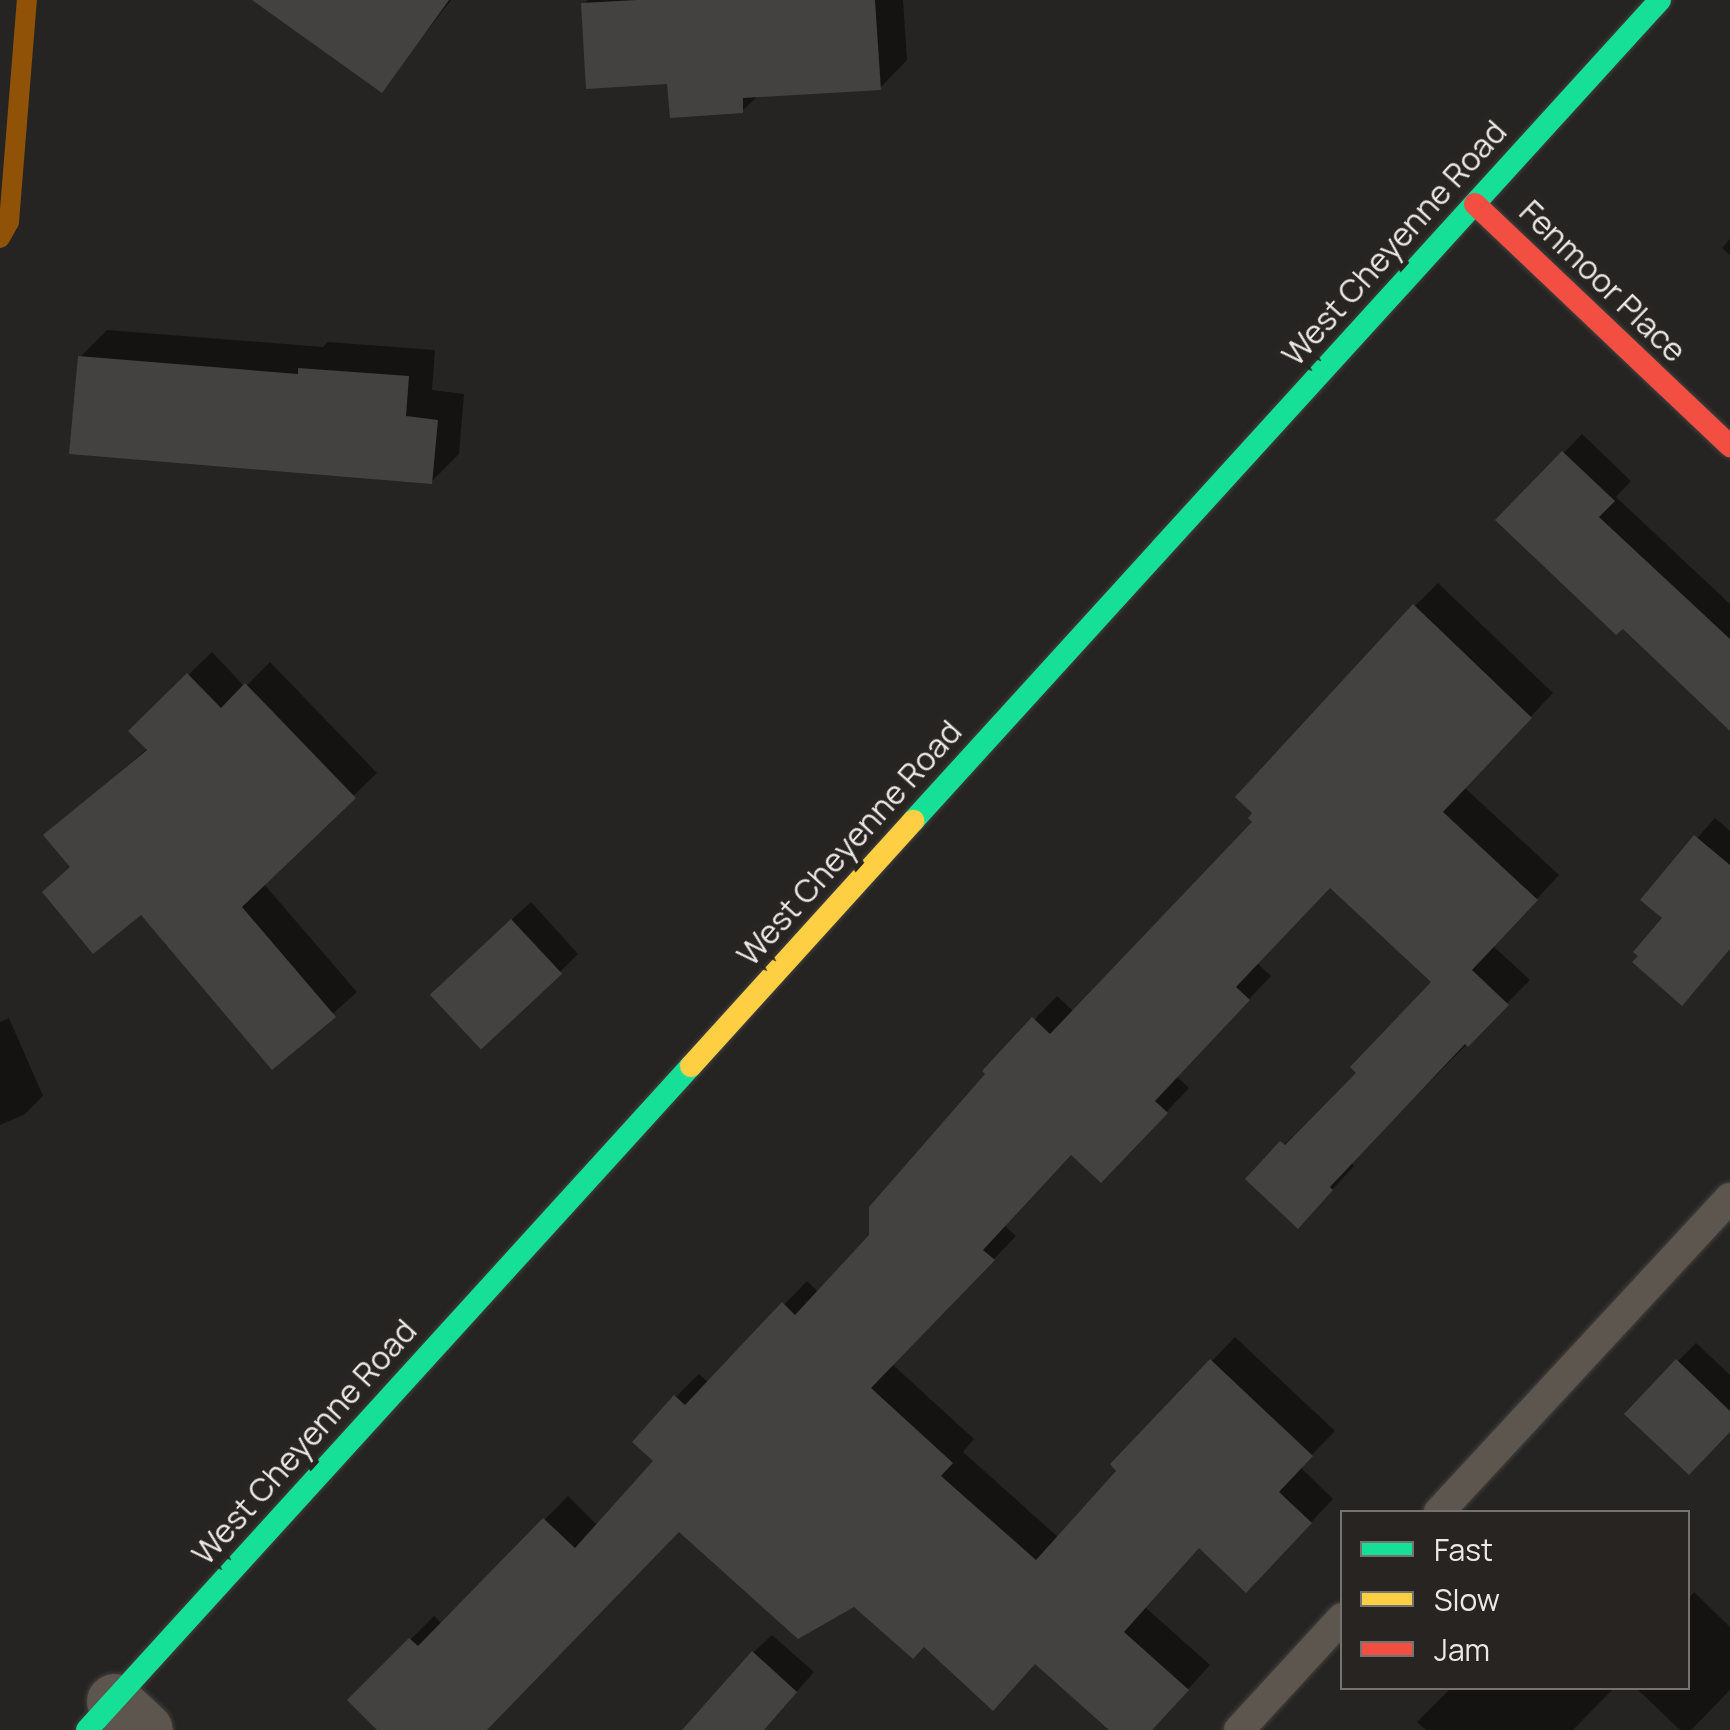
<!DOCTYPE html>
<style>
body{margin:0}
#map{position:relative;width:1730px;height:1730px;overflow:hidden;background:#262422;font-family:Manrope,sans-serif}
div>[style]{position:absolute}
.shadow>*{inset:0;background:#0007}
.stream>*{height:20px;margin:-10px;padding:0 10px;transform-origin:10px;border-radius:10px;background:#8f5206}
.building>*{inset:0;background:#434240;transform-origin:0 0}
.roads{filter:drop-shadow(0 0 2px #41403e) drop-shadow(0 0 2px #41403e)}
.lane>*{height:30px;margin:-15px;padding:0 15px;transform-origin:15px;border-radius:15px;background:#5d564e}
.street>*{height:55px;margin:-27.5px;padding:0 27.5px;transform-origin:27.5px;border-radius:27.5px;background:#5d564e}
.fast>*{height:22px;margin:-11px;padding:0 11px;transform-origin:11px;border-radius:11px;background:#16e098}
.slow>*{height:22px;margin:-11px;padding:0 11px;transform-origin:11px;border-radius:11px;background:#ffcf43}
.jam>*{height:22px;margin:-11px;padding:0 11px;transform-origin:11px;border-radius:11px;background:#f24e42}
span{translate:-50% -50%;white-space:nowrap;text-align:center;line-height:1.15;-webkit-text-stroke:10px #272421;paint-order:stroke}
.street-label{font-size:32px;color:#ebe9e7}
.legend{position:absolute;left:1340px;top:1510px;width:350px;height:180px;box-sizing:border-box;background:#272421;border:2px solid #757370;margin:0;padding:12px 18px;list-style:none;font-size:30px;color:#ebe9e7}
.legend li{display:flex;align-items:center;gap:20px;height:50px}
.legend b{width:50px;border:2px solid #757370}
</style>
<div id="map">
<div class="shadow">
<div style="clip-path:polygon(268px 0,451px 0,381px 90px)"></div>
<div style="clip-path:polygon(588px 0,903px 0,907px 60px,880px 88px,759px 95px,742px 111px,670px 81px,584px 4px)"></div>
<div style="clip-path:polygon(1730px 239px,1730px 255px,1722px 248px)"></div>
<div style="clip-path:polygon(107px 330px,323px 347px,328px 342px,435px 350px,432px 390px,464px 394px,459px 454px,431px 482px,80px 357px)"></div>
<div style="clip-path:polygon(1582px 434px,1631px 481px,1616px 497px,1730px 604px,1730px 728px,1623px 625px,1499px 520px)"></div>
<div style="clip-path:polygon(1438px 583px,1553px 693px,1464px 787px,1559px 875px,1493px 946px,1530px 980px,1351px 1162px,1354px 1166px,1321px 1202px,1248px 1179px,1359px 1073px,1434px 981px,1331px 885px,1257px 963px,1271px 976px,1176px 1076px,1189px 1088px,1124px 1157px,1072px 1152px,1004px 1225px,1016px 1236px,892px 1364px,974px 1439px,963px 1452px,1059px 1538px,1120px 1471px,1113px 1464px,1235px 1337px,1335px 1431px,1300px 1467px,1333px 1499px,1269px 1567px,1200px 1546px,1145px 1607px,1210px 1665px,1160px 1720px,1150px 1730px,1113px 1730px,1036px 1662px,924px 1644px,855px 1604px,680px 1529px,483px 1730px,380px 1730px,350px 1700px,434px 1616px,442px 1624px,568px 1496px,598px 1526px,656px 1461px,676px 1397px,699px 1374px,709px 1383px,807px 1281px,819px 1293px,872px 1235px,989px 1074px,985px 1071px,1057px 996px,1074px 1012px,1256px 822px,1415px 606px)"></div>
<div style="clip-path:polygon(212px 652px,245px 687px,270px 662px,377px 773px,263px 883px,357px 992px,273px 1067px,141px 912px,72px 866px,46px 835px,148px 748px,131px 731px)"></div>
<div style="clip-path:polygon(1715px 818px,1730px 831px,1730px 949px,1700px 984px,1666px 918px,1643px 899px)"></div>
<div style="clip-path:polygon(531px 902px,578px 954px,560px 972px,451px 975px)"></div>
<div style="clip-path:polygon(9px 1018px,43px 1096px,25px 1114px,0 1125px,0 1022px)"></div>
<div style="clip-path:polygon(1696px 1343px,1730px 1375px,1730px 1429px,1678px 1361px)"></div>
<div style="clip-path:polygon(1694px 1592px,1730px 1627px,1730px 1690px,1691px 1730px,1680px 1730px,1636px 1688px,1688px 1688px,1688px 1599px)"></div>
<div style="clip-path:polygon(772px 1635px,814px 1672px,763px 1730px,715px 1730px,753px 1653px)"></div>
<div style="clip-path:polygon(1451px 1688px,1612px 1688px,1613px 1689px,1573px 1730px,1426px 1730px,1417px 1722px)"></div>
</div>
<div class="stream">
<div style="left:0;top:238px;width:18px;rotate:-61deg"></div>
<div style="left:9px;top:222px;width:223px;rotate:-85.4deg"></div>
</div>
<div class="building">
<div style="clip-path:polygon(252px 0,449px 0,382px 93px)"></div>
<div style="clip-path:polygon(637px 0,875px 0,881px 90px,743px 98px,743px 113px,670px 118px,667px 84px,586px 89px,581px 3px)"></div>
<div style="clip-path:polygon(78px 356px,298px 374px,298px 368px,409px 376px,406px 416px,438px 420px,432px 484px,69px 454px)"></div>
<div style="clip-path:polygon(1562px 451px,1615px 501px,1599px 517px,1730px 639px,1730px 731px,1623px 629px,1616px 635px,1495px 520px)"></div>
<div style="clip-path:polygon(1413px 604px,1532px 718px,1443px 812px,1538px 900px,1472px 970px,1509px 1005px,1468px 1047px,1465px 1044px,1330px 1187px,1333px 1190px,1298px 1229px,1245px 1179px,1280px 1141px,1285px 1145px,1356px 1073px,1350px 1067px,1431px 982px,1330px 888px,1236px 987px,1250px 1000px,1155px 1101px,1168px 1113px,1101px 1183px,1071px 1155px,983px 1250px,995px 1260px,871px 1388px,953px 1463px,941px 1476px,1036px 1560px,1116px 1471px,1110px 1464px,1210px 1359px,1313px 1456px,1279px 1492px,1312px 1523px,1246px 1593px,1199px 1548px,1124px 1632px,1189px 1690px,1152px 1730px,1109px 1730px,1035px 1664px,993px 1711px,924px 1647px,913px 1659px,854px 1607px,798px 1639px,679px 1532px,487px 1730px,377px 1730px,347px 1700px,409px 1638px,418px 1646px,543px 1518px,575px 1548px,653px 1461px,632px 1442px,674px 1395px,685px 1405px,782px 1302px,795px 1315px,869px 1235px,869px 1207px,985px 1074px,982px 1071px,1032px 1017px,1050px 1034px,1252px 822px,1248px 818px,1252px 813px,1235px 797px)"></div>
<div style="clip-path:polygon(187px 673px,221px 708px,245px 683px,356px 798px,242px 907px,336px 1017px,272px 1070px,141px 915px,93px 954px,42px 892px,70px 867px,43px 835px,147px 750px,128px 731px)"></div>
<div style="clip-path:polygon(1694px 835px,1730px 865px,1730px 949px,1682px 1006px,1632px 962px,1638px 956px,1633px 952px,1662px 918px,1640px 900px)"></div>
<div style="left:511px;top:919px;width:75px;height:111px;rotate:47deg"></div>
<div style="clip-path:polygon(1676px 1359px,1730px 1411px,1730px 1432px,1689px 1475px,1624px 1414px)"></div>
<div style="clip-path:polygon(752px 1651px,797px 1692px,764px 1730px,682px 1730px)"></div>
</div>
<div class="roads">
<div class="lane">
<div style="left:1439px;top:1512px;width:428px;rotate:-47.2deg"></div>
<div style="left:1239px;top:1730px;width:152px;rotate:-47.4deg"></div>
</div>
<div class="street">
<div style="left:114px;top:1701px;width:42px;rotate:43.1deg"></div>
</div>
<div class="fast">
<div style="left:913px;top:821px;width:1110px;rotate:-47.7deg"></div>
<div style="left:87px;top:1730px;width:898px;rotate:-47.71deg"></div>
</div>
<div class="slow">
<div style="left:691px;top:1066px;width:331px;rotate:-47.8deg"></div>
</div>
<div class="jam">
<div style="left:1475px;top:204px;width:352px;rotate:43.5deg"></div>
</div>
</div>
<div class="street-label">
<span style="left:1394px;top:243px;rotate:-48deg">West Cheyenne Road</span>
<span style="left:1603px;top:281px;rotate:44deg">Fenmoor Place</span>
<span style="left:849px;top:843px;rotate:-48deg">West Cheyenne Road</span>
<span style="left:304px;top:1442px;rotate:-48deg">West Cheyenne Road</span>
</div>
<ul class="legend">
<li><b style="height:12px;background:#16e098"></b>Fast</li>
<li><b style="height:12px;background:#ffcf43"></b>Slow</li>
<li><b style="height:12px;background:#f24e42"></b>Jam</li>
</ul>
</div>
